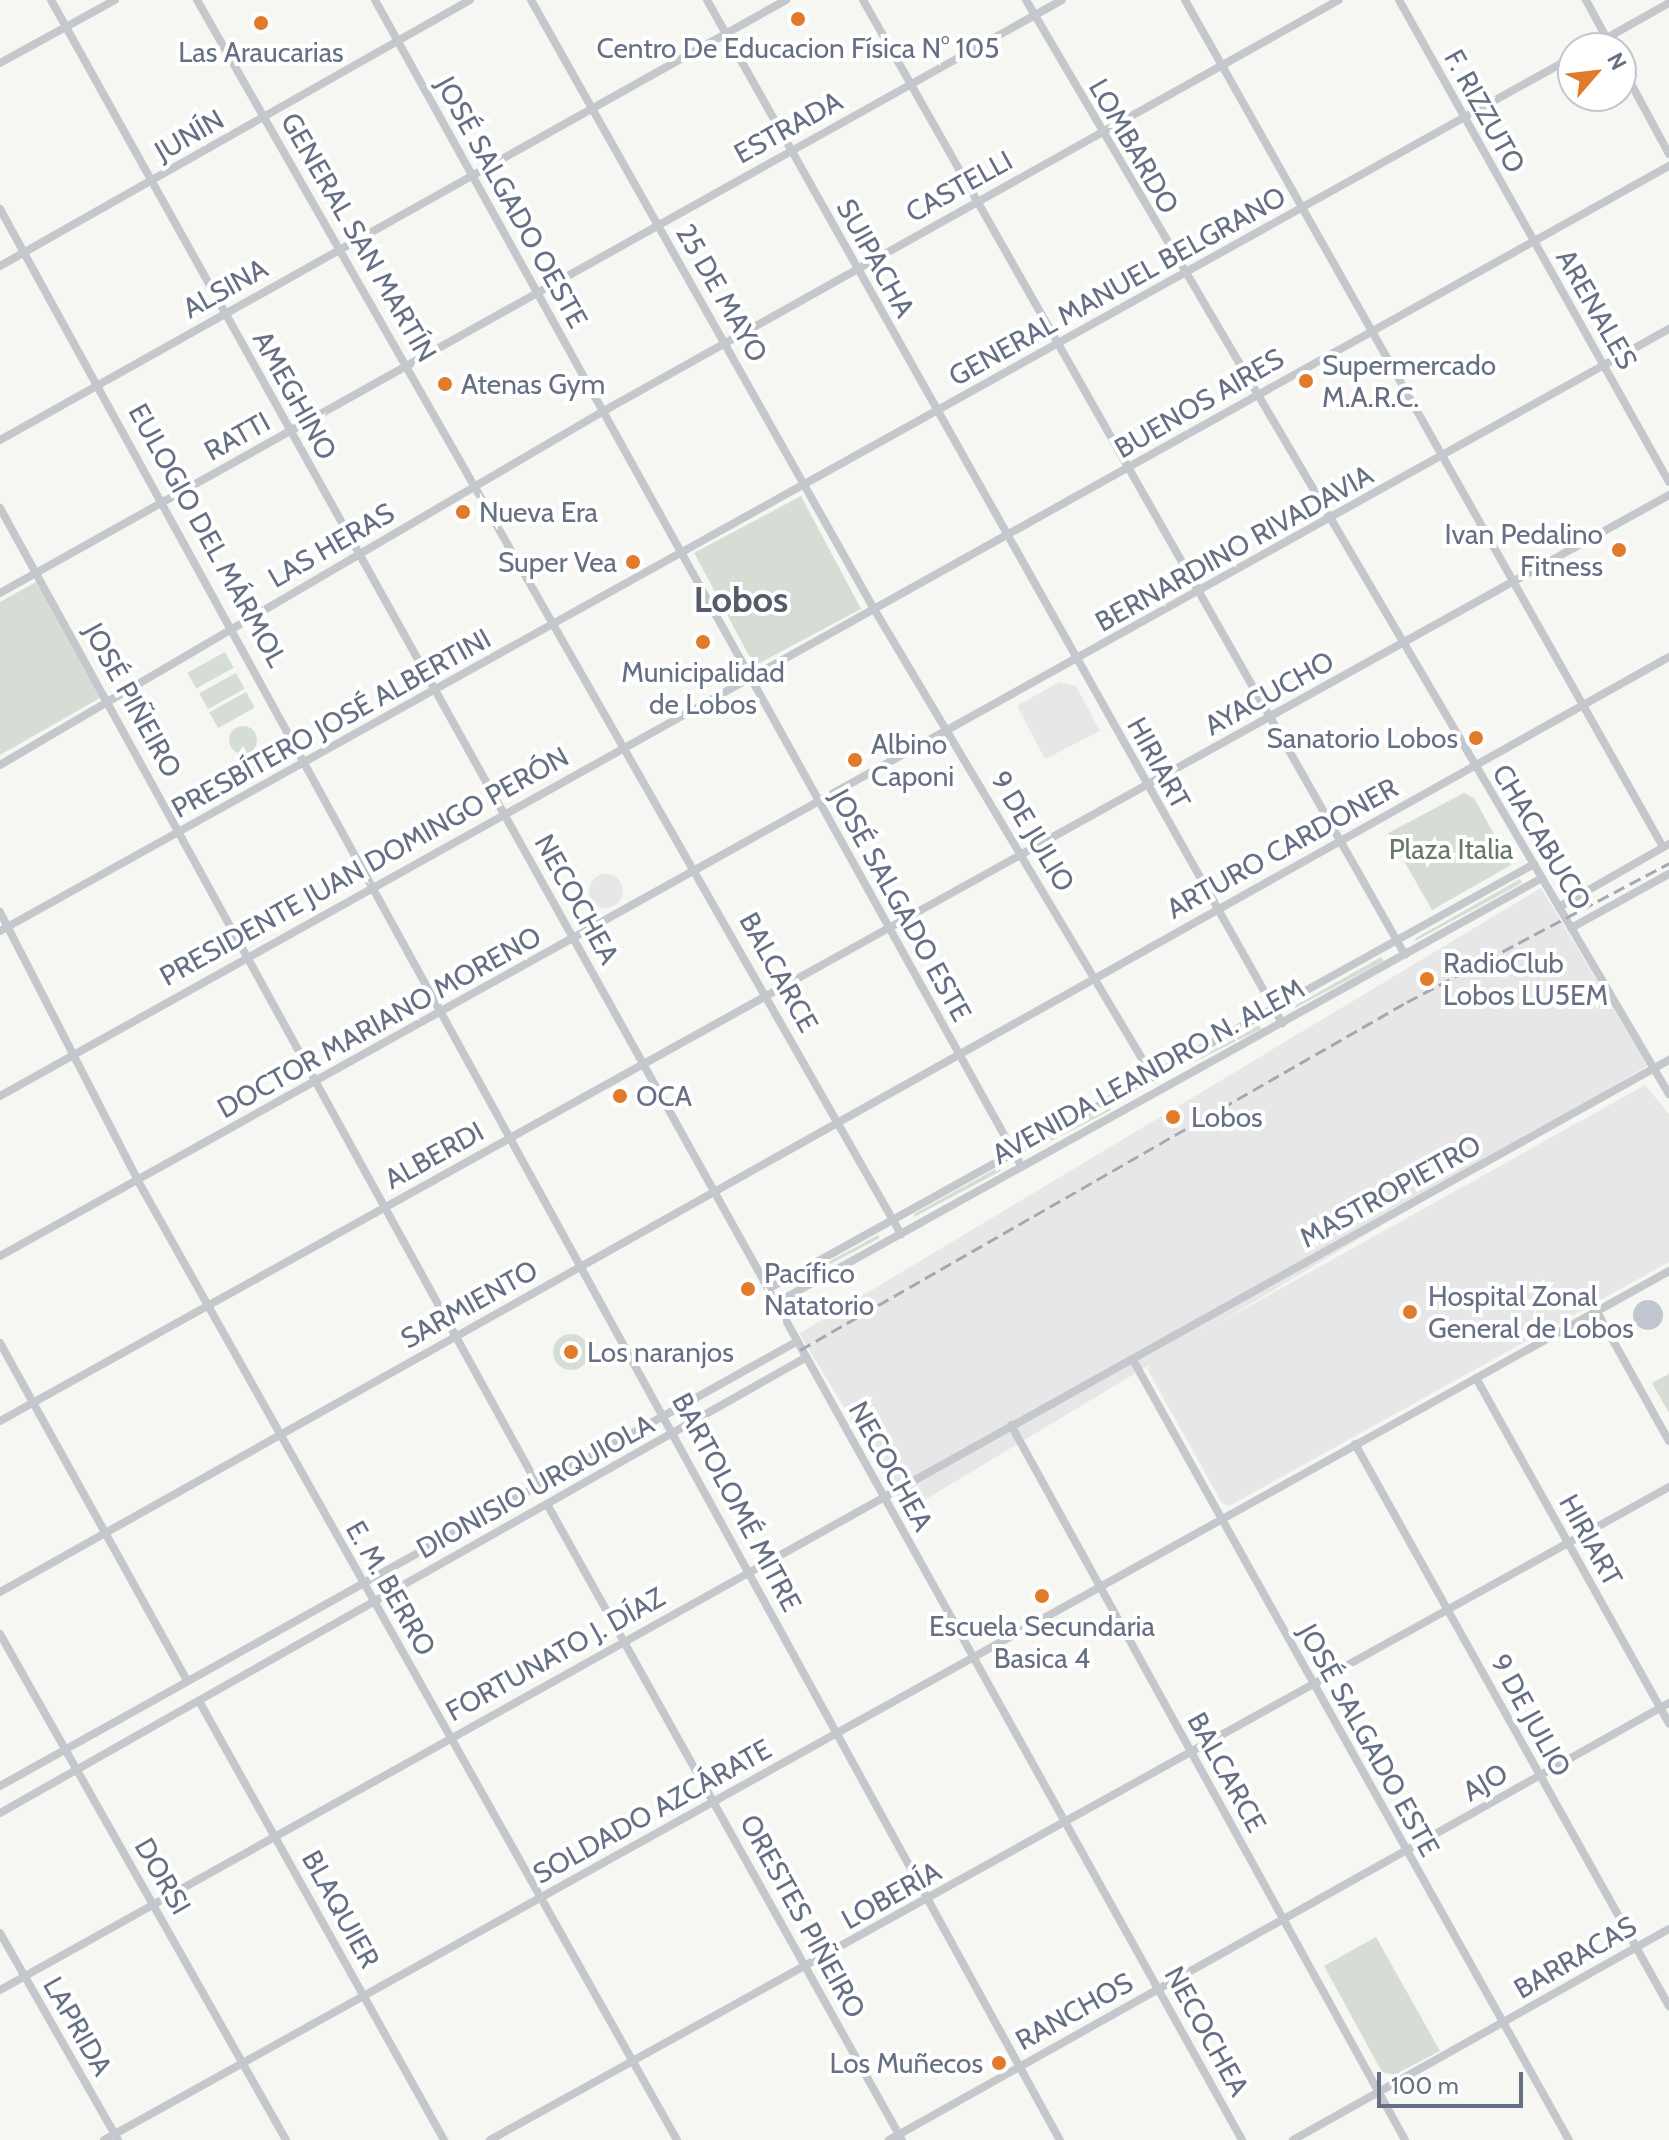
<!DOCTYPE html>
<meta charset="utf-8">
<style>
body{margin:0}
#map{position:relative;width:1669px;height:2140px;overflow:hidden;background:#f6f7f3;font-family:Cabin,sans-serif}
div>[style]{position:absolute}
.built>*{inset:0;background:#e7e7e7;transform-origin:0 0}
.round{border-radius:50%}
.green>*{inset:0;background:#d6ddd4;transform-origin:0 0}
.water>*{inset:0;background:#c0c7ce;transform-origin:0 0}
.minor>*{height:8px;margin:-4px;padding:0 4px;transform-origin:4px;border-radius:4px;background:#c4c7cb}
.rail>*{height:3px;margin-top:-1.5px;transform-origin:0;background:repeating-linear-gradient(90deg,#a5a8b0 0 12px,transparent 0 18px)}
.dots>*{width:22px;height:22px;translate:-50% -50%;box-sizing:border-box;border:4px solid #fff;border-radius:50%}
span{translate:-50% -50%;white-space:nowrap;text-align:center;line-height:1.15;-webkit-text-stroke:8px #fff;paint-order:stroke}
.poi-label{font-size:28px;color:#667084}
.left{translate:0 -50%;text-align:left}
.right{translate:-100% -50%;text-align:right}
.street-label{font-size:28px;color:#667084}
.park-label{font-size:28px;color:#657b65}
.district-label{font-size:36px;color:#545b69;font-weight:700}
.north{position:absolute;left:1557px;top:32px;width:80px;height:80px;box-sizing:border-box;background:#fff;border:2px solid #c2c6ce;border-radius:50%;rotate:62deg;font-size:22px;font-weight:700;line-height:32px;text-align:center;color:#667084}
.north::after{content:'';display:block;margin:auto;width:28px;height:36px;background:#e17a29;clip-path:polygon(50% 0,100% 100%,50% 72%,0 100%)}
.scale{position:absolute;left:1377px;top:2072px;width:146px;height:36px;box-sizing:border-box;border:4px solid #667084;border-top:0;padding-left:10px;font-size:24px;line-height:28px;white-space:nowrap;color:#667084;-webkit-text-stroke:6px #fff;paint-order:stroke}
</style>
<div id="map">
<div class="built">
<div style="clip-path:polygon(1059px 682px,1076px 686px,1100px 731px,1045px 759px,1017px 706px)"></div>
<div class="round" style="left:589px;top:874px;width:34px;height:34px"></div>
<div style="left:1541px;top:888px;width:207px;height:865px;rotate:59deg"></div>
<div style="clip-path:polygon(1645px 1085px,1669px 1114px,1669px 1262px,1229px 1506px,1222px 1503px,1148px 1370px,1151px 1361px)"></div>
</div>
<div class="green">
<div style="left:801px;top:496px;width:128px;height:121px;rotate:62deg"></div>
<div style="clip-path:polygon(36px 582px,100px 698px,0 755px,0 602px)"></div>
<div style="left:225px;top:652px;width:18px;height:43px;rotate:61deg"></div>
<div style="left:236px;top:673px;width:18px;height:42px;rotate:61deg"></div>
<div style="left:246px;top:692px;width:18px;height:42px;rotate:61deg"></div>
<div class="round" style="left:229px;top:726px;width:28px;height:28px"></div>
<div style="clip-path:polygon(1464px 793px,1474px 798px,1511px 865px,1432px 910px,1388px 833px)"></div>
<div style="clip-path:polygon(1520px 879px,1522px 883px,1415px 941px,1416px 938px)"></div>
<div style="clip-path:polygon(1381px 957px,1384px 961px,1295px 1008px,1296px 1005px)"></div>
<div style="clip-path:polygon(1259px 1025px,1261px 1029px,1194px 1062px,1195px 1060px)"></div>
<div style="clip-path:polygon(1108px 1106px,1111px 1110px,1034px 1150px,1034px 1147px)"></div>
<div style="clip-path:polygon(999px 1167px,1001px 1171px,914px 1217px,914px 1214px)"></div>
<div style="clip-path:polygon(878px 1235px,880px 1238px,788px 1286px,789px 1283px)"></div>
<div class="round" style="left:553px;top:1334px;width:36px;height:36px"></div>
<div style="clip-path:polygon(1669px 1374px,1669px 1413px,1652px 1383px)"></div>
<div style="clip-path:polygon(1376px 1937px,1440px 2051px,1394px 2075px,1382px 2072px,1324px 1966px)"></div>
</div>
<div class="water">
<div style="left:266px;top:747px;width:16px;height:36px;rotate:60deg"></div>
<div class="round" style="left:1633px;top:1300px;width:30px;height:30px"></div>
</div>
<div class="minor">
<div style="left:51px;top:0;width:2449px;rotate:60.9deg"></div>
<div style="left:197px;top:0;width:1421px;rotate:60.3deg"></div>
<div style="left:375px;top:0;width:1334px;rotate:61deg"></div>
<div style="left:531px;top:0;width:699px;rotate:60.61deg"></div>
<div style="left:874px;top:609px;width:545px;rotate:59.2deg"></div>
<div style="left:707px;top:0;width:1174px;rotate:60.66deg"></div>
<div style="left:863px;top:0;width:1098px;rotate:60.42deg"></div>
<div style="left:1026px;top:0;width:1269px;rotate:59.56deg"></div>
<div style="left:1185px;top:0;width:973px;rotate:60.56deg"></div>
<div style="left:1399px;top:0;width:552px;rotate:60.74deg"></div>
<div style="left:1586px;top:0;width:55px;rotate:61.6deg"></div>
<div style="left:1589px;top:48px;width:92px;rotate:-29.4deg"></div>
<div style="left:0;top:63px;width:131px;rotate:-28.7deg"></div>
<div style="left:1621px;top:65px;width:101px;rotate:61.7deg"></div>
<div style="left:0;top:209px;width:2203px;rotate:61.24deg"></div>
<div style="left:0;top:266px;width:540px;rotate:-29.51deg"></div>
<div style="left:0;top:440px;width:901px;rotate:-29.24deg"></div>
<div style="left:0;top:508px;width:1116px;rotate:61.18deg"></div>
<div style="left:0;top:593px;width:1216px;rotate:-29.18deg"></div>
<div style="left:0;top:765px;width:698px;rotate:-30.39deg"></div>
<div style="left:602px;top:412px;width:844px;rotate:-29.21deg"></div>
<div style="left:1559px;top:907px;width:127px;rotate:-29.8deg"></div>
<div style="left:0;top:912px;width:302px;rotate:62.8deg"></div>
<div style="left:138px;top:1181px;width:1100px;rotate:60.66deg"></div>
<div style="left:1571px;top:928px;width:112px;rotate:-28.9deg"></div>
<div style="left:0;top:931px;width:1800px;rotate:-29.06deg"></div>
<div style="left:0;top:1096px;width:1911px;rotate:-29.13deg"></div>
<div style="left:0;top:1256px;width:1909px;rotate:-29.05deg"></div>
<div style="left:768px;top:1289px;width:876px;rotate:-29.02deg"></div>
<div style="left:776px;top:1303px;width:876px;rotate:-29.02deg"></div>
<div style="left:1596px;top:1310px;width:150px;rotate:60.9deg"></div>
<div style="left:0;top:1343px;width:385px;rotate:61deg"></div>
<div style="left:1133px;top:1360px;width:894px;rotate:60.8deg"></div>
<div style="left:1476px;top:1378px;width:396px;rotate:60.8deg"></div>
<div style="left:0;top:1421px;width:1909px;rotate:-29.02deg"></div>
<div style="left:1011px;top:1425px;width:816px;rotate:61.14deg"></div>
<div style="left:1355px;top:1444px;width:644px;rotate:60.81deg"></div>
<div style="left:547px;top:1504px;width:728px;rotate:60.83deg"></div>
<div style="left:0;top:1592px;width:1913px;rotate:-29.26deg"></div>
<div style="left:0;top:1634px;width:581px;rotate:60.52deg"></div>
<div style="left:199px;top:1701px;width:503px;rotate:60.83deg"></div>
<div style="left:0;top:1786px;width:911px;rotate:-29.15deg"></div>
<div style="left:0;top:1813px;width:925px;rotate:-29.48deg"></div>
<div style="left:0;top:1933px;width:238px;rotate:60.3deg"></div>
<div style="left:0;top:1990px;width:1911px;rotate:-29.13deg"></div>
<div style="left:104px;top:2140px;width:1790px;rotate:-29.04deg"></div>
<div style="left:490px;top:2140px;width:1348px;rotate:-28.98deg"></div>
<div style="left:889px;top:2140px;width:894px;rotate:-29.26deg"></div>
<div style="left:1293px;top:2140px;width:431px;rotate:-29.3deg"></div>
</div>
<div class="rail">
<div style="left:800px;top:1350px;width:700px;rotate:-29.83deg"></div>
<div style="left:1407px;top:1002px;width:297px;rotate:-27.9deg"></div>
</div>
<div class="dots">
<div style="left:798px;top:19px;background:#e17a29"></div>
<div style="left:261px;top:23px;background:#e17a29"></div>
<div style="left:1306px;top:381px;background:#e17a29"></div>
<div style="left:445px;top:384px;background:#e17a29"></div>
<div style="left:463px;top:512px;background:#e17a29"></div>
<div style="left:1619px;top:550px;background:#e17a29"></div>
<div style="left:633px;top:562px;background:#e17a29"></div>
<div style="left:703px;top:642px;background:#e17a29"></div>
<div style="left:1476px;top:738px;background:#e17a29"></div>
<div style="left:855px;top:760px;background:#e17a29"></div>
<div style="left:1427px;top:979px;background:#e17a29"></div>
<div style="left:620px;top:1096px;background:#e17a29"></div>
<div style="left:1173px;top:1117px;background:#e17a29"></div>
<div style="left:748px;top:1289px;background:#e17a29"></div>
<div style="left:1410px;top:1312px;background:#e17a29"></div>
<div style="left:571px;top:1352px;background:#e17a29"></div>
<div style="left:1042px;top:1596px;background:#e17a29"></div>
<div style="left:999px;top:2063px;background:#e17a29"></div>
</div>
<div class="poi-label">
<span style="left:798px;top:48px">Centro De Educacion Física N° 105</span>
<span style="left:261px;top:52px">Las Araucarias</span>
<span class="left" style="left:1322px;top:381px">Supermercado<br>M.A.R.C.</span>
<span class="left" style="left:461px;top:384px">Atenas Gym</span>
<span class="left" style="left:479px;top:512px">Nueva Era</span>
<span class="right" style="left:1603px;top:550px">Ivan Pedalino<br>Fitness</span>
<span class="right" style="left:617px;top:562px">Super Vea</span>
<span style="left:703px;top:688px">Municipalidad<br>de Lobos</span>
<span class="right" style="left:1458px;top:738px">Sanatorio Lobos</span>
<span class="left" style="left:871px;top:760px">Albino<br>Caponi</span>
<span class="left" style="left:1443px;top:979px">RadioClub<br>Lobos LU5EM</span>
<span class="left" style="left:636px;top:1096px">OCA</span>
<span class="left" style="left:1191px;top:1117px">Lobos</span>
<span class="left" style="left:764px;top:1289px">Pacífico<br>Natatorio</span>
<span class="left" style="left:1428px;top:1312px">Hospital Zonal<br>General de Lobos</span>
<span class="left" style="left:587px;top:1352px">Los naranjos</span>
<span style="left:1042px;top:1642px">Escuela Secundaria<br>Basica 4</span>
<span class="right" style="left:983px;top:2063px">Los Muñecos</span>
</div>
<div class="street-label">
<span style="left:1485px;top:111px;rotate:61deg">F. RIZZUTO</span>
<span style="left:788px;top:127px;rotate:-29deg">ESTRADA</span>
<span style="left:189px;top:135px;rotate:-30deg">JUNÍN</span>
<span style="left:1134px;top:146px;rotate:60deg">LOMBARDO</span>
<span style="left:959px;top:186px;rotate:-29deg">CASTELLI</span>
<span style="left:512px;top:202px;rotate:61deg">JOSÉ SALGADO OESTE</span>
<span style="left:359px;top:237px;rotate:60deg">GENERAL SAN MARTÍN</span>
<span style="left:876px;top:258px;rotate:61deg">SUIPACHA</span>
<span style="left:1117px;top:286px;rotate:-29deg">GENERAL MANUEL BELGRANO</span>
<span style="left:225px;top:288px;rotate:-29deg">ALSINA</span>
<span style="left:722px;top:293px;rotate:60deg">25 DE MAYO</span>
<span style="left:1597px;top:309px;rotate:60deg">ARENALES</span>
<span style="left:295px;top:395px;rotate:61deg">AMEGHINO</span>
<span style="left:1199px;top:403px;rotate:-30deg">BUENOS AIRES</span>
<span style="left:237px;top:436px;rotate:-29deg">RATTI</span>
<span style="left:208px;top:535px;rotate:61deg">EULOGIO DEL MÁRMOL</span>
<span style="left:331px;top:545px;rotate:-30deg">LAS HERAS</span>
<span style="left:1234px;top:548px;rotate:-29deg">BERNARDINO RIVADAVIA</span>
<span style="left:1269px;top:693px;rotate:-29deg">AYACUCHO</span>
<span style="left:133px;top:700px;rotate:61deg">JOSÉ PIÑEIRO</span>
<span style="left:331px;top:723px;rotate:-29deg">PRESBÍTERO JOSÉ ALBERTINI</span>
<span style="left:1159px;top:763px;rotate:61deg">HIRIART</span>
<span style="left:1033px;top:831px;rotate:59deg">9 DE JULIO</span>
<span style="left:1542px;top:837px;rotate:59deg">CHACABUCO</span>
<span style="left:1282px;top:848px;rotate:-29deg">ARTURO CARDONER</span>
<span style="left:364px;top:866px;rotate:-29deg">PRESIDENTE JUAN DOMINGO PERÓN</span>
<span style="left:577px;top:899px;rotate:61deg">NECOCHEA</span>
<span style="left:901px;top:905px;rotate:61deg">JOSÉ SALGADO ESTE</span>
<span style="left:779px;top:972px;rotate:61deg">BALCARCE</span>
<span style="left:379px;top:1022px;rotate:-29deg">DOCTOR MARIANO MORENO</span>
<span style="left:1148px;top:1071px;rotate:-29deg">AVENIDA LEANDRO N. ALEM</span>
<span style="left:434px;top:1155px;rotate:-29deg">ALBERDI</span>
<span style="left:1390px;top:1191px;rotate:-29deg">MASTROPIETRO</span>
<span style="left:469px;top:1304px;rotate:-29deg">SARMIENTO</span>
<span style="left:891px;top:1466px;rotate:61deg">NECOCHEA</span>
<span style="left:535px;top:1486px;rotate:-29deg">DIONISIO URQUIOLA</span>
<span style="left:737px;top:1502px;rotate:62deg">BARTOLOMÉ MITRE</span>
<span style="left:1591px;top:1540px;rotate:61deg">HIRIART</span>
<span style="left:391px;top:1588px;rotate:60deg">E. M. BERRO</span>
<span style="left:555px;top:1654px;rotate:-29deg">FORTUNATO J. DÍAZ</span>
<span style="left:1531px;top:1715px;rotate:61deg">9 DE JULIO</span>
<span style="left:1369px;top:1740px;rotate:61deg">JOSÉ SALGADO ESTE</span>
<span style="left:1227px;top:1772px;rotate:61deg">BALCARCE</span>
<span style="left:1485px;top:1782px;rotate:-30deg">AJO</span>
<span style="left:652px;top:1811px;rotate:-29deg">SOLDADO AZCÁRATE</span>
<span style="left:163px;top:1876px;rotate:60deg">DORSI</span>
<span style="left:891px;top:1895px;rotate:-29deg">LOBERÍA</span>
<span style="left:341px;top:1909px;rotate:61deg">BLAQUIER</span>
<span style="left:803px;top:1916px;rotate:61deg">ORESTES PIÑEIRO</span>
<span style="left:1575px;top:1957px;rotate:-30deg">BARRACAS</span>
<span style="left:1074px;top:2011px;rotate:-29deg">RANCHOS</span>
<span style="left:78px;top:2026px;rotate:60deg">LAPRIDA</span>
<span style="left:1207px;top:2031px;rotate:61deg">NECOCHEA</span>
</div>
<div class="park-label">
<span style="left:1451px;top:849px">Plaza Italia</span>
</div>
<div class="district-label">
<span style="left:741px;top:600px">Lobos</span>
</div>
<div class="north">N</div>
<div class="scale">100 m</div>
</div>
